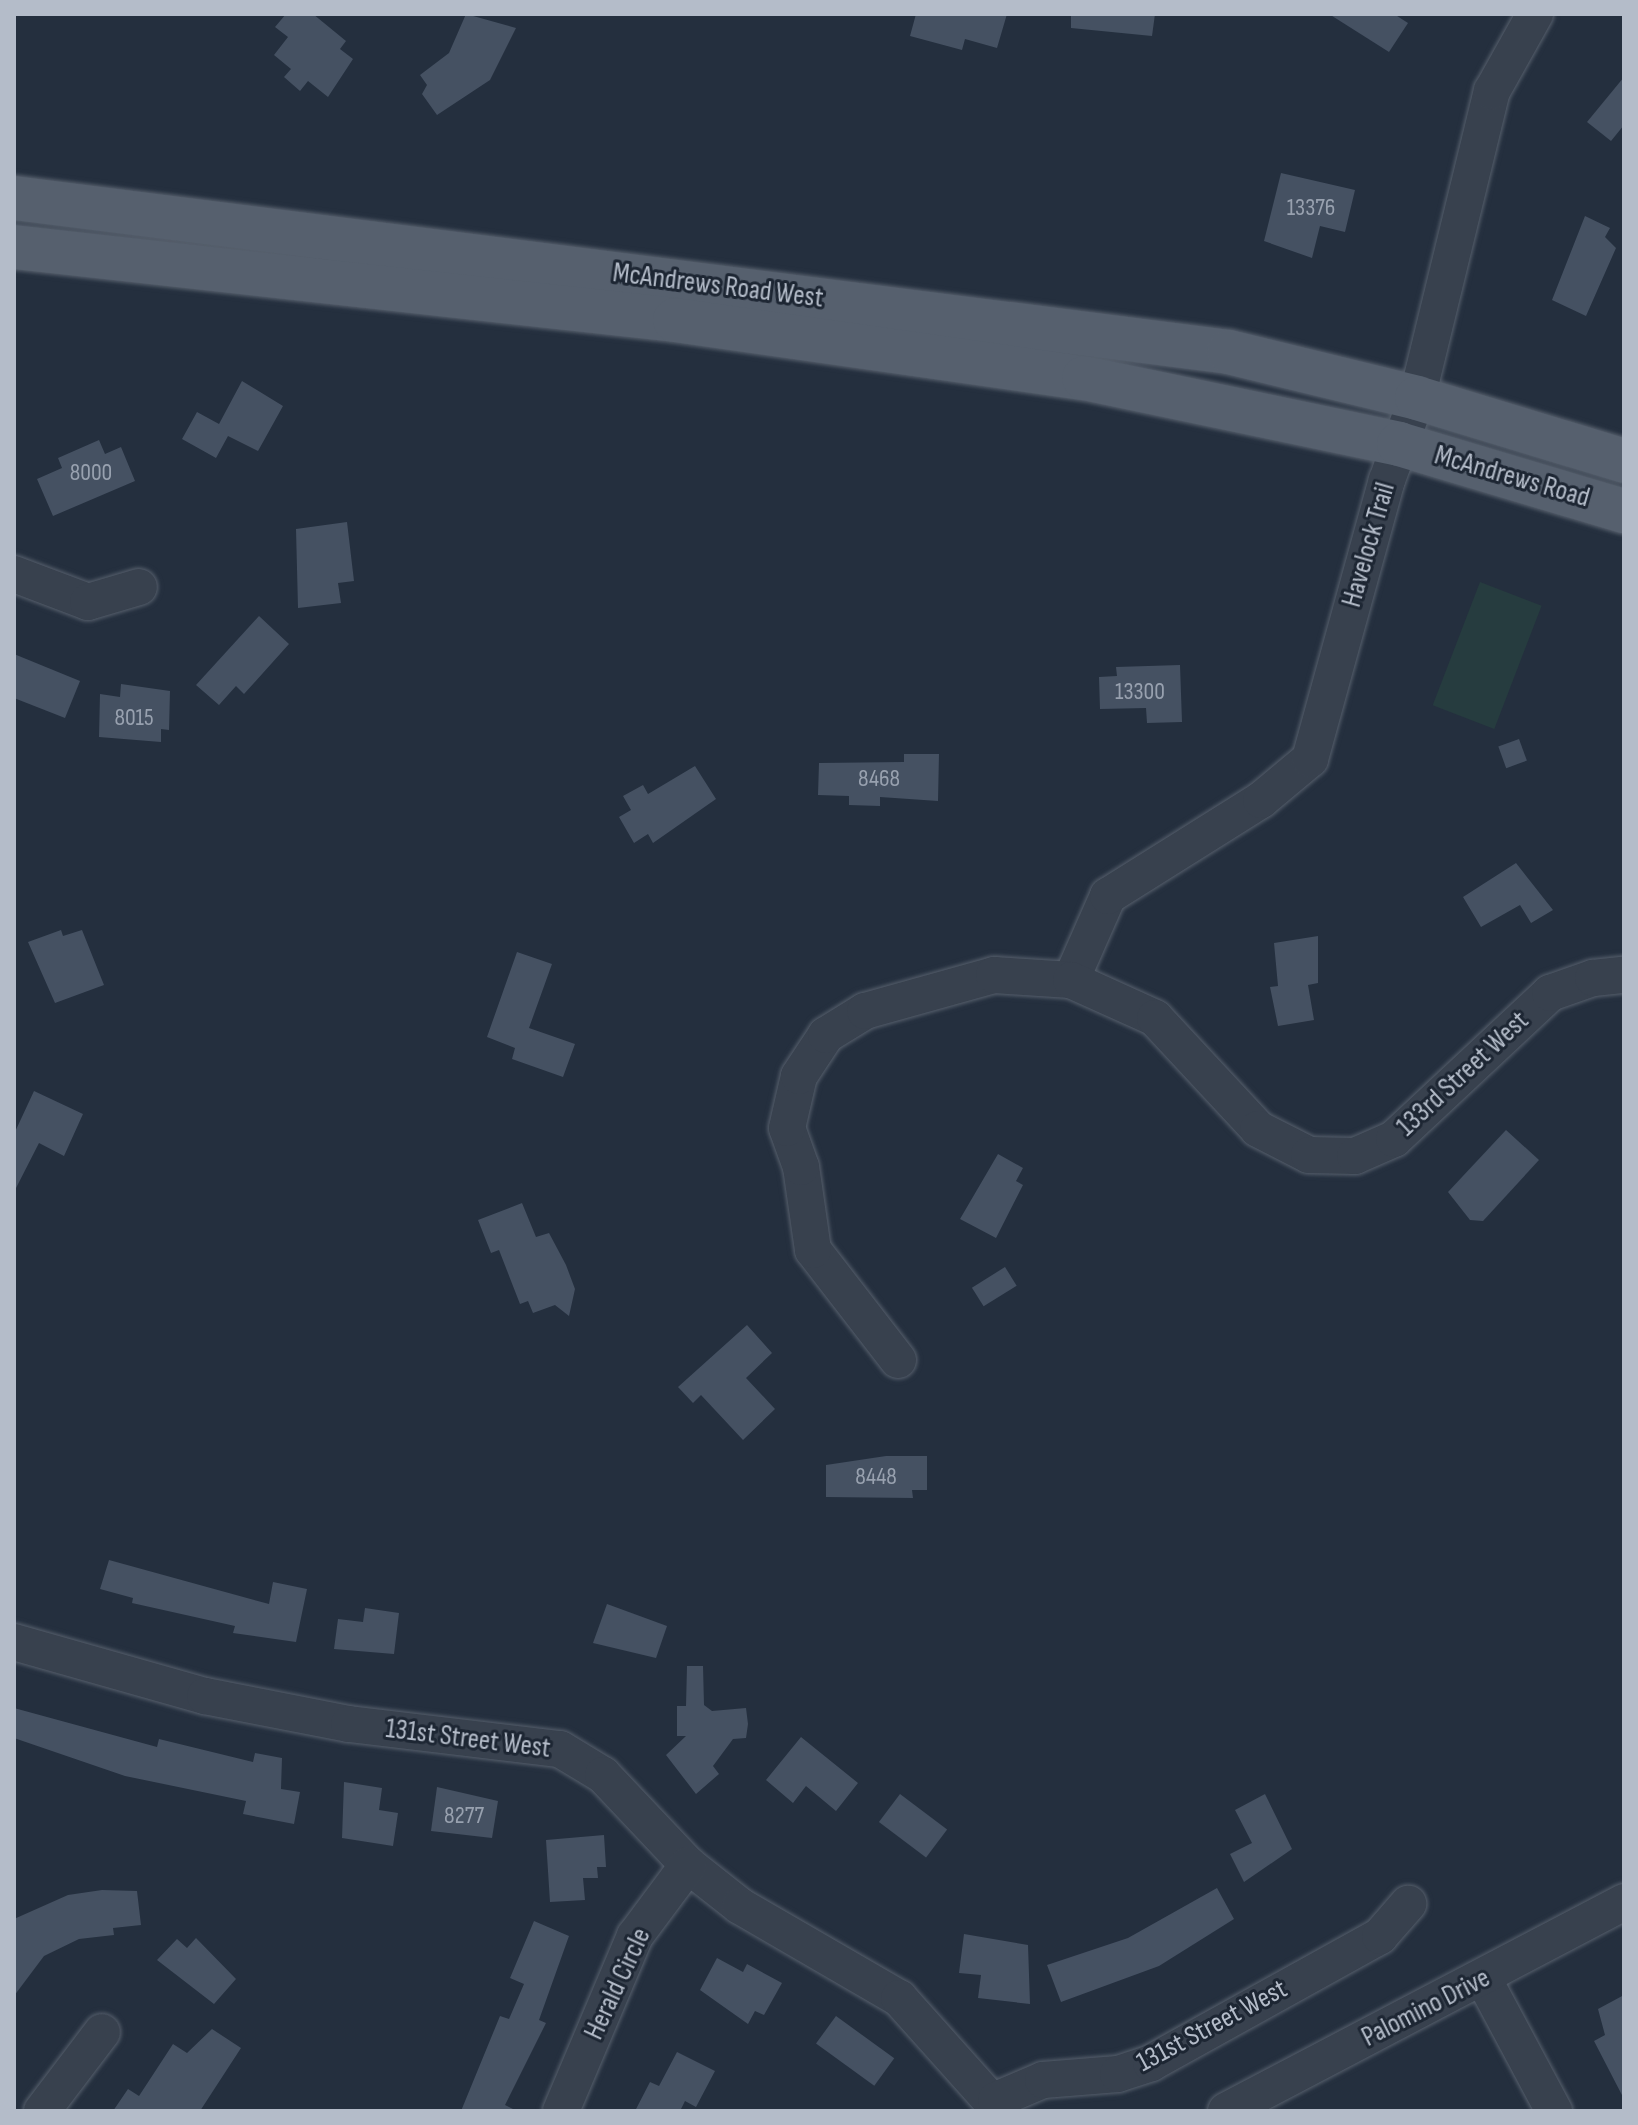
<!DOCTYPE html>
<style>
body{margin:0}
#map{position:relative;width:1638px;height:2125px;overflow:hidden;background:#242f3e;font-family:"Sofia Sans Condensed",sans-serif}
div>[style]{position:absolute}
.green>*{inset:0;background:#263c3f;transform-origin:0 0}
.building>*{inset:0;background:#455162;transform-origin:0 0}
.roads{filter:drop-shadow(0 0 2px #565f6c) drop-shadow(0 0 2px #565f6c)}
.minor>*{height:36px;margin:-18px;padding:0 18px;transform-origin:18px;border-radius:18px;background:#38414e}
.major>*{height:44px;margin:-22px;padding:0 22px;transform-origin:22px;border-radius:22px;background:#56606e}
span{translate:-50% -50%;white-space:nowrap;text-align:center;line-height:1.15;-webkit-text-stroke:6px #1d2633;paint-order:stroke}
.number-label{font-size:24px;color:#98a1af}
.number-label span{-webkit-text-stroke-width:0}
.street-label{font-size:28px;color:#b4bcc9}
.frame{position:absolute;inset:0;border:16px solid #b4bcc9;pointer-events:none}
</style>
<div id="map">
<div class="green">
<div style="left:1480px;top:582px;width:66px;height:132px;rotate:21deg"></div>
</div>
<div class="building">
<div style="clip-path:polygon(286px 14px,313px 14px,346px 41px,340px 49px,353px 59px,328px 97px,308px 81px,300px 91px,284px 77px,291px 69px,274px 55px,288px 37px,275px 27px)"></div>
<div style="clip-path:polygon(466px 14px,516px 28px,490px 80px,437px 115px,422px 94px,427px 85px,420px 75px,449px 53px)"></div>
<div style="clip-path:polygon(916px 14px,1007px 14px,997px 48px,965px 39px,962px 50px,910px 36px)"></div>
<div style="clip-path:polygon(1071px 14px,1155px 14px,1152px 36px,1071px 28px)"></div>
<div style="clip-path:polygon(1329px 14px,1394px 14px,1408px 23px,1389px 52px)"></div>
<div style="clip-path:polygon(1624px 77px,1624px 125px,1611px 141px,1587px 122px)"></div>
<div style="clip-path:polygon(1281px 173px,1355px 190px,1345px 232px,1320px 226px,1312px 258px,1264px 241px)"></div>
<div style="clip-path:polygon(1585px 216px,1610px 228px,1605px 237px,1616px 248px,1586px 316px,1552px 300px)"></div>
<div style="clip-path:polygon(242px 381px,283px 406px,258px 451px,228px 436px,216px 458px,182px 439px,197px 412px,219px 424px)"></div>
<div style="clip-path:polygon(99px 440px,105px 454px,121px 447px,135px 481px,53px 516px,37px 479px,62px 468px,58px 458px)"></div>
<div style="clip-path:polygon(347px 522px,354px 581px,338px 583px,341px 603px,298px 608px,296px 529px)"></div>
<div style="clip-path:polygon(259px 616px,289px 644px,244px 694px,236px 686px,219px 705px,196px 685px)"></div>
<div style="clip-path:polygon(14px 654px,80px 681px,65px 718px,14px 698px)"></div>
<div style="clip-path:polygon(1180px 665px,1182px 722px,1147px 723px,1146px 708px,1100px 709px,1099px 677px,1117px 676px,1116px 667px)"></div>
<div style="clip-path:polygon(121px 684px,170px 691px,169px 730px,161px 729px,161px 742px,99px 737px,100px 694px,120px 697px)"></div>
<div style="left:1519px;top:739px;width:23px;height:22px;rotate:70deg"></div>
<div style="clip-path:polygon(904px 754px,939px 754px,938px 801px,880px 797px,880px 806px,849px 805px,849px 796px,818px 795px,819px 763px,904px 762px)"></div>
<div style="clip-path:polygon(695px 766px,716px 799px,653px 843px,648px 834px,634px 843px,619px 817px,631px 810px,623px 796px,643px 785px,648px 794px)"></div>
<div style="clip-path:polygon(1516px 863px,1553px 910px,1531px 923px,1520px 905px,1481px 927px,1463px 897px)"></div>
<div style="clip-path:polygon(61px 930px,63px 936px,82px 930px,104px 985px,55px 1003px,28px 942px)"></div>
<div style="clip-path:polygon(1318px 936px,1318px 983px,1308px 985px,1314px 1020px,1278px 1026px,1270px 987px,1278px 986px,1274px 943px)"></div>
<div style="clip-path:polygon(517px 952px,552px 964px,529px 1028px,575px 1044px,563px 1077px,512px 1059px,515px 1048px,487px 1037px)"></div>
<div style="clip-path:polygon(34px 1091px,83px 1114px,64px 1156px,39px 1143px,14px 1192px,14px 1134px)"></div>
<div style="clip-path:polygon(1506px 1130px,1539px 1160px,1483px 1221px,1470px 1220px,1448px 1192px)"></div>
<div style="clip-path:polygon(998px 1154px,1023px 1168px,1016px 1181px,1023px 1185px,996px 1238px,960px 1219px)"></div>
<div style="clip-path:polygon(522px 1203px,536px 1237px,549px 1233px,566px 1265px,575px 1289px,569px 1316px,555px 1305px,533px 1313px,528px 1301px,520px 1304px,499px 1250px,491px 1253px,478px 1220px)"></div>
<div style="left:1005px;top:1267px;width:22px;height:39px;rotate:58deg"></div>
<div style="clip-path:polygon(747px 1325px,772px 1353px,746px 1378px,775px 1409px,743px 1440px,701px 1395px,693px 1403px,678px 1387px)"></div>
<div style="clip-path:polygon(886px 1456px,927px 1456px,927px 1490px,912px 1490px,913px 1498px,826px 1497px,826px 1465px)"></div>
<div style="clip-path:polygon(109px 1560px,269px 1604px,273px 1582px,307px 1589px,296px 1642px,233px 1633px,235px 1626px,132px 1603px,133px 1598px,100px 1589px)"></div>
<div style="clip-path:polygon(607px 1604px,667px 1626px,656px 1658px,593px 1643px)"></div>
<div style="clip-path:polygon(365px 1608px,399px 1613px,394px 1654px,334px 1649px,338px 1619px,363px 1622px)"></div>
<div style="clip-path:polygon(687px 1666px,703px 1666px,704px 1705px,712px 1711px,746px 1708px,748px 1724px,746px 1738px,733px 1739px,713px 1766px,719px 1774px,696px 1794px,666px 1755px,686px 1736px,677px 1736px,677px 1706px,686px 1706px)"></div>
<div style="clip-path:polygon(14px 1708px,157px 1747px,159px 1739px,253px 1762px,255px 1753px,282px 1758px,281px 1789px,300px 1792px,294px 1824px,243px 1814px,246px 1801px,125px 1776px,14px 1738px)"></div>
<div style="clip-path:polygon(801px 1737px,858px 1783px,836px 1811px,806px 1786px,793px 1803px,766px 1780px)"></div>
<div style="clip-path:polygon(344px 1782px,382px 1788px,379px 1810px,398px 1813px,393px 1846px,342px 1838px)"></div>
<div style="clip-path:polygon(437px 1787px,498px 1801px,492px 1838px,431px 1831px)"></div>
<div style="left:900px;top:1794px;width:59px;height:35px;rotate:37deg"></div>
<div style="clip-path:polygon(1265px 1794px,1292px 1849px,1244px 1882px,1230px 1854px,1252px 1843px,1235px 1810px)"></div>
<div style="clip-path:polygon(604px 1835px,606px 1867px,597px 1867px,598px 1878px,583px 1878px,585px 1900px,550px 1902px,546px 1840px)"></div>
<div style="clip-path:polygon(1217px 1888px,1234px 1919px,1159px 1966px,1061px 2002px,1047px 1965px,1128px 1938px)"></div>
<div style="clip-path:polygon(102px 1890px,137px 1891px,141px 1925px,113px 1928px,114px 1935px,79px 1939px,44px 1956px,14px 1996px,14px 1919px,68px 1895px)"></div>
<div style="clip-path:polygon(534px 1921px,569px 1936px,539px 2020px,546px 2023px,505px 2105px,517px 2111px,461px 2111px,500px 2016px,509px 2019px,524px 1984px,510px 1978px)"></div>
<div style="clip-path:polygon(964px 1934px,1028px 1945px,1030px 2004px,978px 1998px,981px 1975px,959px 1973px)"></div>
<div style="clip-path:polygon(196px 1938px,236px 1979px,214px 2004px,157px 1960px,177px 1939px,187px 1948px)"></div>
<div style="clip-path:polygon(717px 1958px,743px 1972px,747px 1964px,782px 1983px,764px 2015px,755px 2011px,748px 2024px,700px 1990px)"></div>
<div style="clip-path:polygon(1624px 1995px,1624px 2099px,1594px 2041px,1605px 2035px,1598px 2009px)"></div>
<div style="left:836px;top:2016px;width:72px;height:34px;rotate:36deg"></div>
<div style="clip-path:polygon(212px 2029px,241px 2048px,200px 2111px,113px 2111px,128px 2089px,139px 2096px,173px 2044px,187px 2053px)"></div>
<div style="clip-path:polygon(677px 2052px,715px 2071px,696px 2107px,685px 2101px,680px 2111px,635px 2111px,650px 2082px,659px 2086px)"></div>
</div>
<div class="roads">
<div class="minor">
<div style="left:14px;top:574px;width:79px;rotate:20.7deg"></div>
<div style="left:88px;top:602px;width:53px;rotate:-16.4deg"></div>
<div style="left:1071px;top:980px;width:92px;rotate:-66.2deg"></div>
<div style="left:1108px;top:896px;width:181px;rotate:-32.1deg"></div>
<div style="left:1261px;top:800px;width:64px;rotate:-39.9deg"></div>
<div style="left:1310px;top:759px;width:289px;rotate:-74.6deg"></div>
<div style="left:1387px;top:480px;width:87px;rotate:-69.9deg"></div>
<div style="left:1417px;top:398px;width:316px;rotate:-76.3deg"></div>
<div style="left:1492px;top:91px;width:88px;rotate:-60.8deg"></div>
<div style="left:898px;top:1360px;width:139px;rotate:-127.7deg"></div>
<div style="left:813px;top:1250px;width:84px;rotate:-98.2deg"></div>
<div style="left:801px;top:1167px;width:41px;rotate:-109.7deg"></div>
<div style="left:787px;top:1128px;width:53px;rotate:-77deg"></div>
<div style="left:799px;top:1076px;width:49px;rotate:-56.6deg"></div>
<div style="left:826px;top:1035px;width:46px;rotate:-31.6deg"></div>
<div style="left:865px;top:1011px;width:134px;rotate:-15.6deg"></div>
<div style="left:994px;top:975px;width:77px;rotate:3.7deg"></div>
<div style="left:1071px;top:980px;width:92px;rotate:24.3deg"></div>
<div style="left:1155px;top:1018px;width:151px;rotate:47.1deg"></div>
<div style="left:1258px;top:1129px;width:57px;rotate:27deg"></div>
<div style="left:1309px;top:1155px;width:46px;rotate:1.2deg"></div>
<div style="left:1355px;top:1156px;width:43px;rotate:-23.6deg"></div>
<div style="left:1394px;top:1139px;width:214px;rotate:-43.1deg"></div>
<div style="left:1550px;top:993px;width:46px;rotate:-19.2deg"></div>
<div style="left:1593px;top:978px;width:31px;rotate:-6deg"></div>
<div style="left:14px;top:1642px;width:198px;rotate:15.8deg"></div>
<div style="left:205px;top:1696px;width:147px;rotate:11deg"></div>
<div style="left:349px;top:1724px;width:212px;rotate:6.8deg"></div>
<div style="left:560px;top:1749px;width:50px;rotate:31.2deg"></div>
<div style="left:603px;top:1775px;width:124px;rotate:46.6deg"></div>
<div style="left:688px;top:1865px;width:66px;rotate:38.3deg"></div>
<div style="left:740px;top:1906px;width:184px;rotate:30.1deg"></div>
<div style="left:899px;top:1998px;width:152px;rotate:48.2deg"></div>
<div style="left:1484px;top:1980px;width:149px;rotate:61.9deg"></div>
<div style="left:996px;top:2100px;width:51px;rotate:-23.1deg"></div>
<div style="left:1043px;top:2080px;width:75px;rotate:-4.6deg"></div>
<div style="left:1118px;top:2074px;width:35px;rotate:-18deg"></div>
<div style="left:1151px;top:2063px;width:262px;rotate:-29deg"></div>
<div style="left:1380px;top:1936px;width:43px;rotate:-48.8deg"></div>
<div style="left:42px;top:2111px;width:99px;rotate:-52.8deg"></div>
<div style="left:561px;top:2111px;width:190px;rotate:-67.1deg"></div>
<div style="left:635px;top:1936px;width:89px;rotate:-53.3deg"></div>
<div style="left:1226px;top:2111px;width:450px;rotate:-27.7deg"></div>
</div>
<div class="major">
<div style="left:14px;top:198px;width:1225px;rotate:7.22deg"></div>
<div style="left:1229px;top:352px;width:194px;rotate:13.7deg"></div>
<div style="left:1417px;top:398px;width:216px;rotate:16.9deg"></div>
<div style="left:14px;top:247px;width:665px;rotate:6.3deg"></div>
<div style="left:675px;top:320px;width:413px;rotate:8.1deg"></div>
<div style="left:1084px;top:378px;width:322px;rotate:11.8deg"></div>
<div style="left:1399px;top:444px;width:235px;rotate:16.6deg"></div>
</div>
</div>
<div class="number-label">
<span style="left:1311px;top:208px">13376</span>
<span style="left:91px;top:473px">8000</span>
<span style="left:1140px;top:692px">13300</span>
<span style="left:134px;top:718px">8015</span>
<span style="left:879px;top:779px">8468</span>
<span style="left:876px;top:1477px">8448</span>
<span style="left:464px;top:1816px">8277</span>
</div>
<div class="street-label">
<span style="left:718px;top:286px;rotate:7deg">McAndrews Road West</span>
<span style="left:1512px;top:477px;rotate:16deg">McAndrews Road</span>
<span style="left:1369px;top:545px;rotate:-74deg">Havelock Trail</span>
<span style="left:1463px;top:1074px;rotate:-43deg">133rd Street West</span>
<span style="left:468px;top:1739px;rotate:7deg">131st Street West</span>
<span style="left:618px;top:1984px;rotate:-65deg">Herald Circle</span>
<span style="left:1426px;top:2008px;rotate:-27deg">Palomino Drive</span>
<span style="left:1212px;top:2026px;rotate:-28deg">131st Street West</span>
</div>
<div class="frame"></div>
</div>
